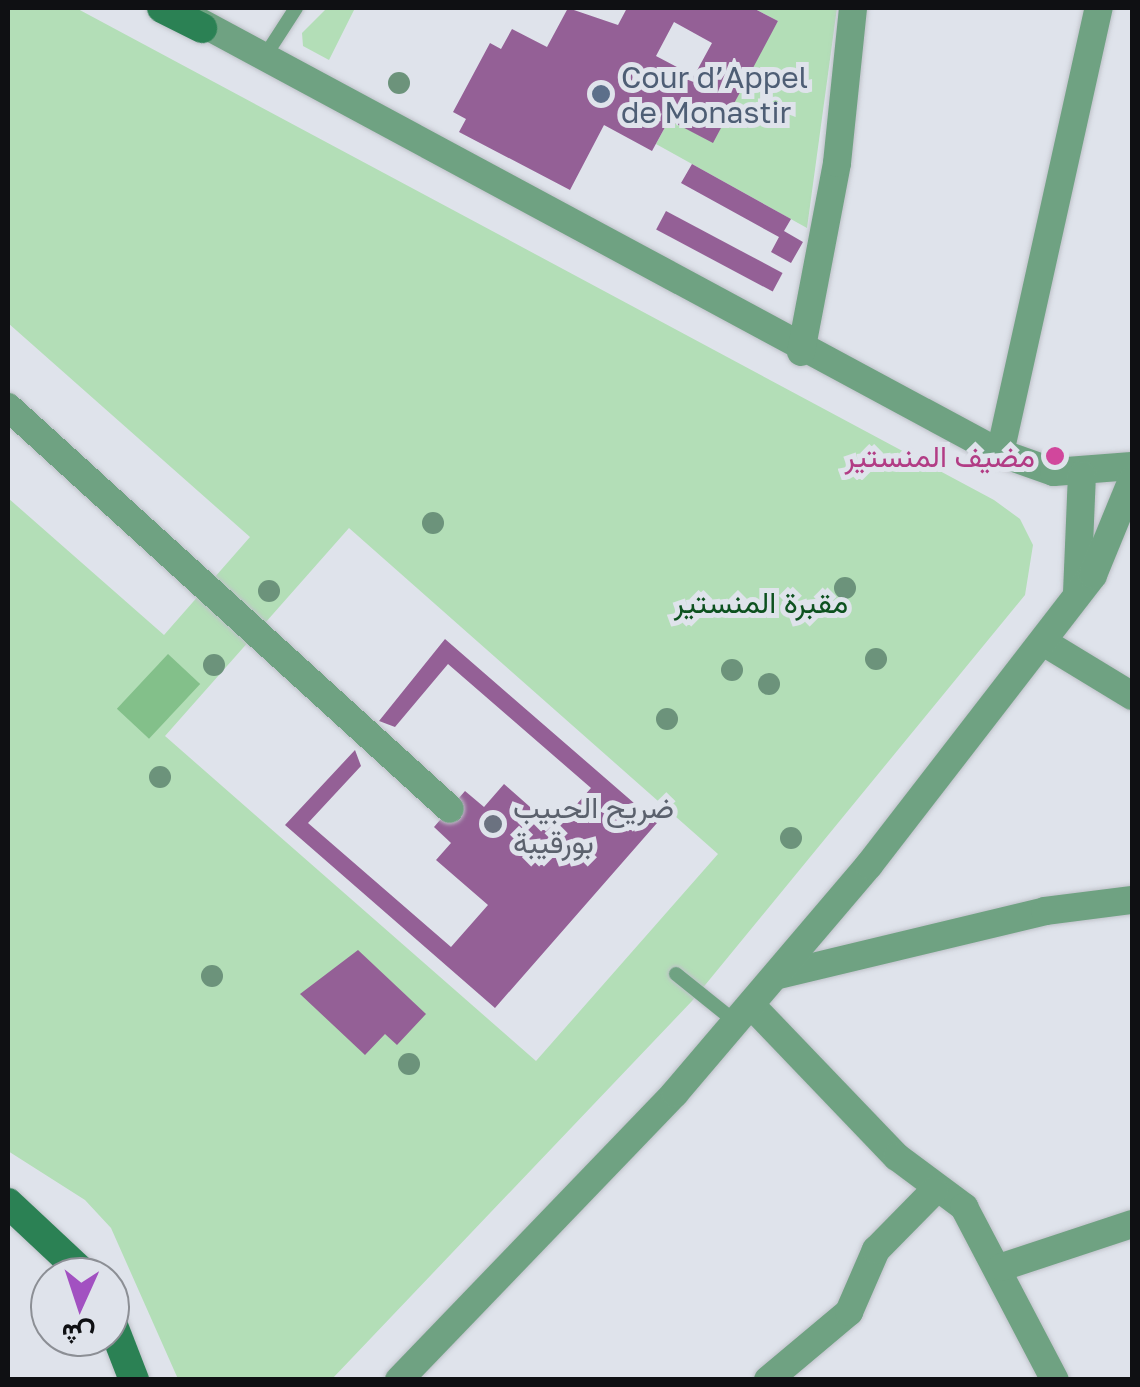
<!DOCTYPE html>
<meta charset="utf-8">
<style>
body{margin:0}
#map{position:relative;width:1140px;height:1387px;overflow:hidden;background:#dfe3eb;font-family:"Golos Text",Vazirmatn,sans-serif}
div>[style]{position:absolute}
.green>*{inset:0;background:#b3deb7}
.forest>*{inset:0;background:#83c08a;transform-origin:0 0}
.building>*{inset:0;background:#946096;transform-origin:0 0}
.roads{filter:drop-shadow(0 0 2px #bec1c8) drop-shadow(0 0 2px #bec1c8)}
.lane>*{height:14px;margin:-7px;padding:0 7px;transform-origin:7px;border-radius:7px;background:#6fa282}
.street>*{height:28px;margin:-14px;padding:0 14px;transform-origin:14px;border-radius:14px;background:#6fa282}
.secondary>*{height:30px;margin:-15px;padding:0 15px;transform-origin:15px;border-radius:15px;background:#2b8154}
.trees>*{width:22px;height:22px;margin:-11px;border-radius:50%;background:#6c937b}
.dots>*{width:28px;height:28px;translate:-50% -50%;box-sizing:border-box;border:5px solid #dfe3eb;border-radius:50%}
span{translate:-50% -50%;white-space:nowrap;text-align:center;line-height:1.15;-webkit-text-stroke:10px #dfe3eb;paint-order:stroke}
.service-label{font-size:30px;color:#4e5e75}
.left{translate:0 -50%;text-align:left}
.hotel-label{font-size:30px;color:#b23c85}
.right{translate:-100% -50%;text-align:right}
.park-label{font-size:30px;color:#0d511f}
.worship-label{font-size:30px;color:#5b616d}
.frame{position:absolute;inset:0;border:10px solid #0f1013;pointer-events:none}
.north{position:absolute;left:30px;top:1257px;width:100px;height:100px;box-sizing:border-box;background:#dfe3eb;border:2px solid #8c8f95;border-radius:50%;rotate:183deg;font-size:28px;font-weight:700;line-height:40px;text-align:center;color:#0f1013}
.north::after{content:'';display:block;margin:auto;width:35px;height:45px;background:#a251c1;clip-path:polygon(50% 0,100% 100%,50% 72%,0 100%)}
</style>
<div id="map">
<div class="green">
<div style="clip-path:polygon(evenodd,8px 8px,76px 8px,994px 500px,1020px 519px,1033px 545px,1025px 595px,692px 1001px,332px 1379px,178px 1379px,111px 1228px,85px 1200px,8px 1151px,8px 498px,164px 635px,250px 537px,8px 323px,8px 8px,349px 528px,718px 854px,536px 1061px,165px 736px,349px 528px)"></div>
<div style="clip-path:polygon(327px 8px,355px 8px,329px 60px,303px 46px,302px 33px)"></div>
<div style="clip-path:polygon(753px 8px,837px 8px,807px 228px,656px 144px,669px 120px,709px 140px,778px 21px)"></div>
</div>
<div class="forest">
<div style="left:168px;top:654px;width:44px;height:75px;rotate:43deg"></div>
</div>
<div class="building">
<div style="clip-path:polygon(evenodd,568px 8px,618px 25px,627px 8px,753px 8px,778px 21px,713px 143px,669px 120px,652px 151px,604px 125px,570px 190px,459px 132px,466px 119px,453px 112px,490px 43px,501px 49px,512px 29px,547px 47px,568px 8px,674px 22px,712px 43px,694px 76px,656px 56px,674px 22px)"></div>
<div style="clip-path:polygon(692px 164px,791px 219px,784px 231px,803px 242px,791px 263px,771px 252px,779px 237px,681px 183px)"></div>
<div style="left:666px;top:211px;width:132px;height:21px;rotate:28deg"></div>
<div style="clip-path:polygon(445px 639px,657px 823px,495px 1008px,285px 825px,355px 750px,361px 766px,308px 823px,451px 947px,488px 905px,436px 860px,451px 843px,434px 827px,465px 791px,484px 807px,504px 784px,555px 829px,591px 788px,448px 664px,395px 727px,379px 721px)"></div>
<div style="clip-path:polygon(358px 950px,426px 1014px,397px 1045px,385px 1034px,365px 1055px,300px 994px)"></div>
</div>
<div class="roads">
<div class="lane">
<div style="left:263px;top:59px;width:61px;rotate:-57.1deg"></div>
<div style="left:676px;top:974px;width:78px;rotate:38.8deg"></div>
</div>
<div class="street">
<div style="left:185px;top:14px;width:926px;rotate:28.31deg"></div>
<div style="left:1000px;top:453px;width:57px;rotate:19.4deg"></div>
<div style="left:1054px;top:472px;width:78px;rotate:-4.4deg"></div>
<div style="left:801px;top:352px;width:192px;rotate:-79.2deg"></div>
<div style="left:837px;top:163px;width:156px;rotate:-84.1deg"></div>
<div style="left:8px;top:407px;width:597px;rotate:42.29deg"></div>
<div style="left:1000px;top:453px;width:456px;rotate:-77.5deg"></div>
<div style="left:1077px;top:593px;width:118px;rotate:-87.6deg"></div>
<div style="left:1045px;top:643px;width:102px;rotate:31.3deg"></div>
<div style="left:779px;top:975px;width:274px;rotate:-13.5deg"></div>
<div style="left:1045px;top:911px;width:88px;rotate:-7.2deg"></div>
<div style="left:752px;top:1006px;width:209px;rotate:46.2deg"></div>
<div style="left:897px;top:1157px;width:84px;rotate:36.7deg"></div>
<div style="left:964px;top:1207px;width:195px;rotate:62.3deg"></div>
<div style="left:1002px;top:1267px;width:137px;rotate:-18.3deg"></div>
<div style="left:399px;top:1380px;width:398px;rotate:-46.1deg"></div>
<div style="left:675px;top:1093px;width:299px;rotate:-49.6deg"></div>
<div style="left:869px;top:865px;width:366px;rotate:-52.3deg"></div>
<div style="left:1093px;top:575px;width:103px;rotate:-67.7deg"></div>
<div style="left:768px;top:1380px;width:106px;rotate:-40deg"></div>
<div style="left:849px;top:1312px;width:68px;rotate:-66.5deg"></div>
<div style="left:876px;top:1250px;width:83px;rotate:-45.5deg"></div>
</div>
<div class="secondary">
<div style="left:162px;top:8px;width:45px;rotate:26.6deg"></div>
<div style="left:8px;top:1203px;width:108px;rotate:43.1deg"></div>
<div style="left:110px;top:1318px;width:66px;rotate:68.8deg"></div>
</div>
</div>
<div class="trees">
<div style="left:399px;top:83px"></div>
<div style="left:433px;top:523px"></div>
<div style="left:845px;top:588px"></div>
<div style="left:269px;top:591px"></div>
<div style="left:876px;top:659px"></div>
<div style="left:214px;top:665px"></div>
<div style="left:732px;top:670px"></div>
<div style="left:769px;top:684px"></div>
<div style="left:667px;top:719px"></div>
<div style="left:160px;top:777px"></div>
<div style="left:791px;top:838px"></div>
<div style="left:212px;top:976px"></div>
<div style="left:409px;top:1064px"></div>
</div>
<div class="dots">
<div style="left:601px;top:94px;background:#5c6f8a"></div>
<div style="left:1055px;top:456px;background:#d1479c"></div>
<div style="left:493px;top:824px;background:#6b7280"></div>
</div>
<div class="service-label">
<span class="left" style="left:621px;top:94px">Cour d’Appel<br>de Monastir</span>
</div>
<div class="hotel-label">
<span class="right" style="left:1035px;top:456px">مضيف المنستير</span>
</div>
<div class="park-label">
<span style="left:761px;top:602px">مقبرة المنستير</span>
</div>
<div class="worship-label">
<span class="left" style="left:513px;top:824px">ضريح الحبيب<br>بورقيبة</span>
</div>
<div class="frame"></div>
<div class="north">ش</div>
</div>
